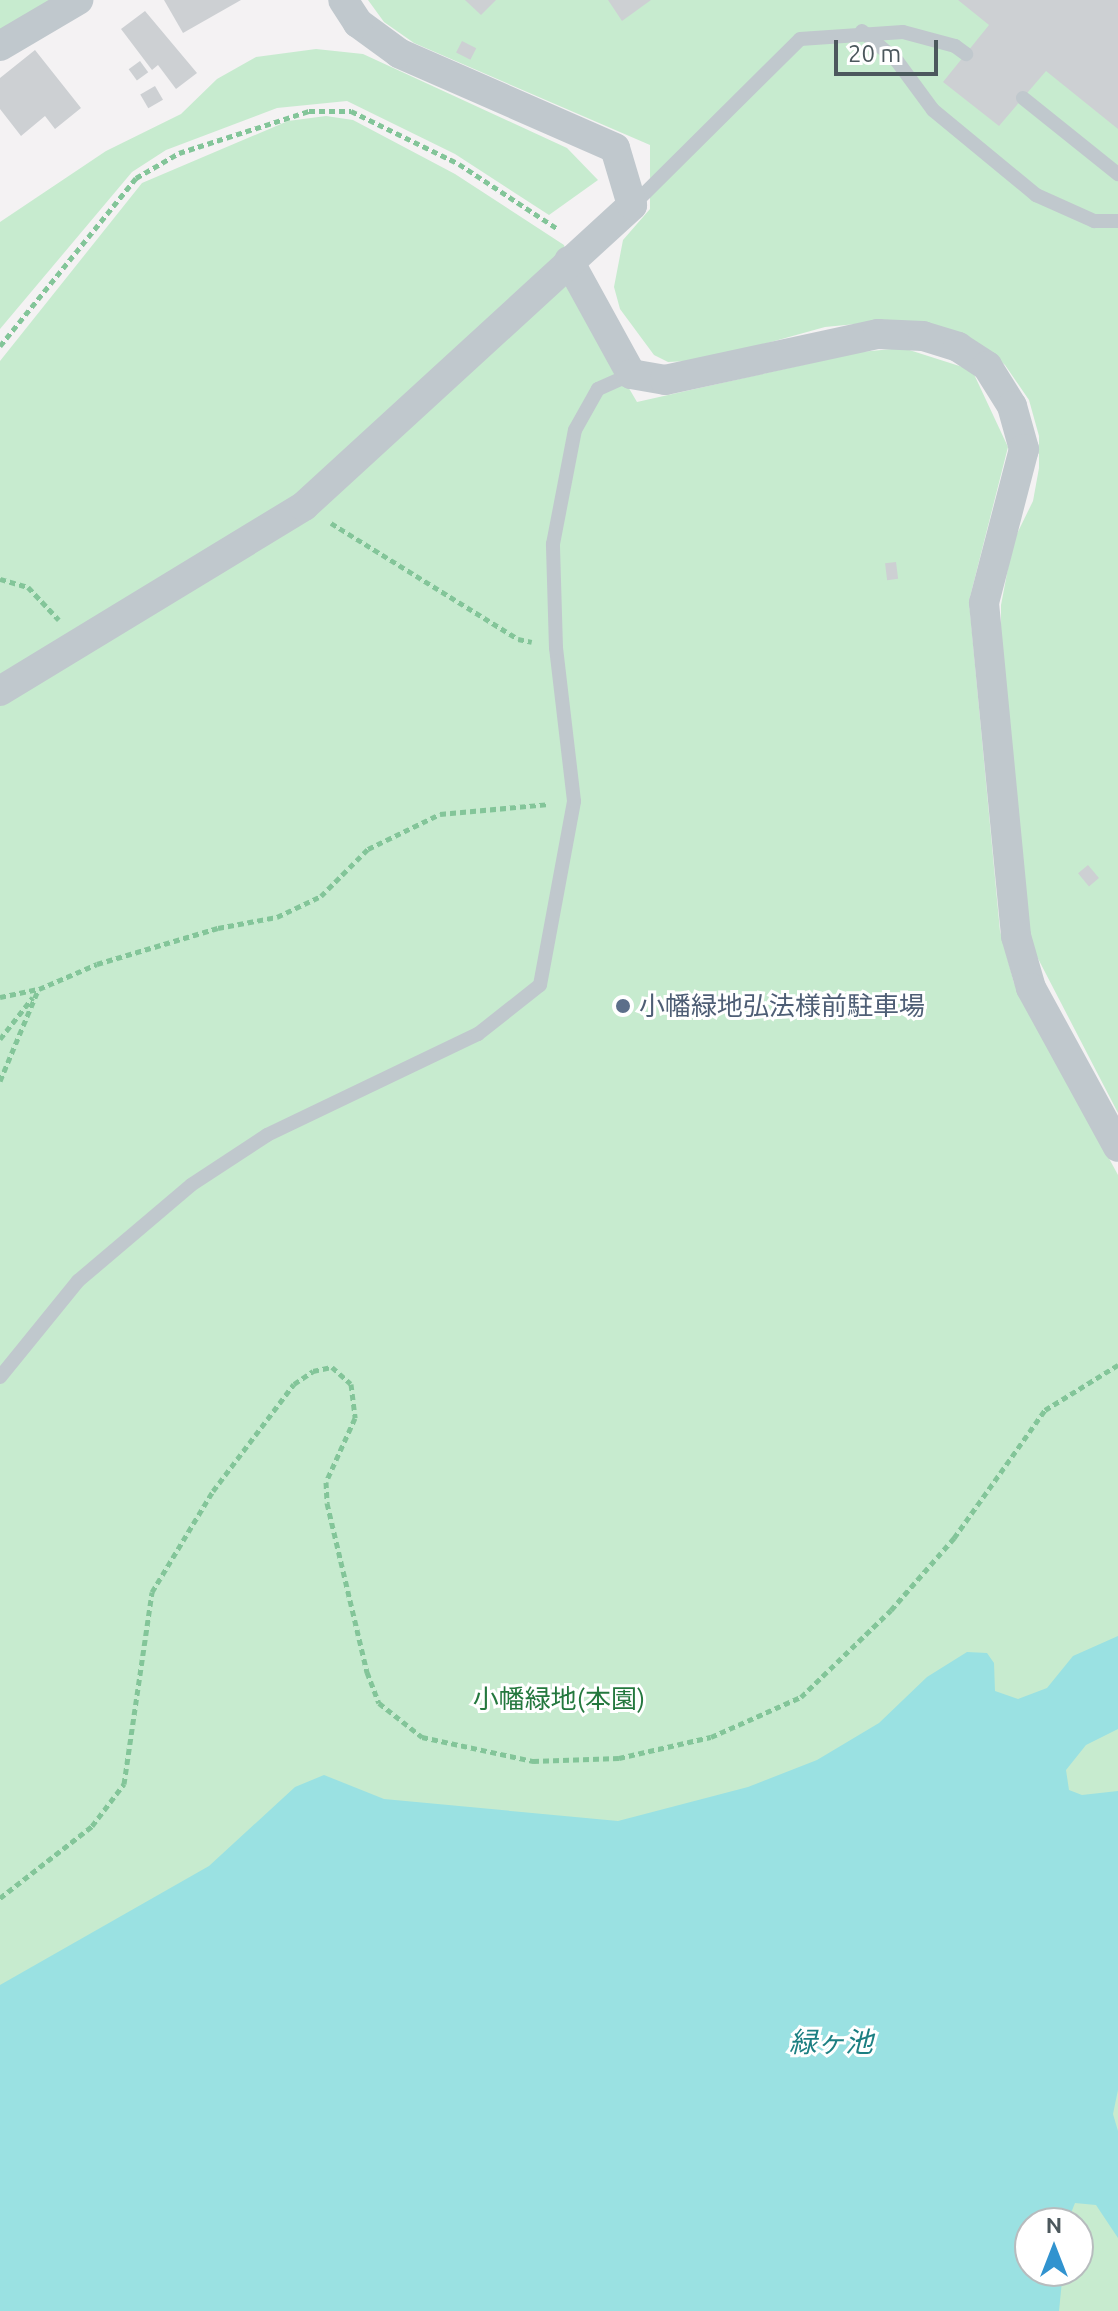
<!DOCTYPE html>
<meta charset="utf-8">
<style>
body{margin:0}
#map{position:relative;width:1118px;height:2311px;overflow:hidden;background:#f4f2f3;font-family:Ubuntu,"Noto Sans JP",sans-serif}
div>[style]{position:absolute}
.green>*{inset:0;background:#c7ebcf}
.water>*{inset:0;background:#9ae1e2}
.building>*{inset:0;background:#cdd0d3;transform-origin:0 0}
.path>*{height:5px;margin-top:-2.5px;transform-origin:0;background:repeating-linear-gradient(90deg,#83c599 0 6px,transparent 0 10px)}
.service>*{height:14px;margin:-7px;padding:0 7px;transform-origin:7px;border-radius:7px;background:#c0c8cd}
.minor>*{height:30px;margin:-15px;padding:0 15px;transform-origin:15px;border-radius:15px;background:#c0c8cd}
.dots>*{width:22px;height:22px;translate:-50% -50%;box-sizing:border-box;border:4px solid #fff;border-radius:50%}
span{translate:-50% -50%;white-space:nowrap;text-align:center;line-height:1.15;-webkit-text-stroke:6px #fff;paint-order:stroke}
.service-label{font-size:26px;color:#4e5e75}
.left{translate:0 -50%;text-align:left}
.park-label{font-size:26px;color:#24783e}
.water-label{font-size:28px;color:#1c7f82;font-style:italic}
.north{position:absolute;left:1014px;top:2207px;width:80px;height:80px;box-sizing:border-box;background:#fff;border:2px solid #b7bcbe;border-radius:50%;rotate:0deg;font-size:22px;font-weight:700;line-height:32px;text-align:center;color:#4c585d}
.north::after{content:'';display:block;margin:auto;width:28px;height:36px;background:#3193cf;clip-path:polygon(50% 0,100% 100%,50% 72%,0 100%)}
.scale{position:absolute;left:834px;top:40px;width:104px;height:36px;box-sizing:border-box;border:4px solid #4c585d;border-top:0;padding-left:10px;font-size:24px;line-height:28px;white-space:nowrap;color:#4c585d;-webkit-text-stroke:6px #fff;paint-order:stroke}
</style>
<div id="map">
<div class="green">
<div style="clip-path:polygon(0 0,55px 0,0 32px)"></div>
<div style="clip-path:polygon(368px 0,1118px 0,1118px 1113px,1031px 945px,1001px 707px,1001px 605px,1013px 542px,1033px 501px,1039px 468px,1039px 436px,1029px 400px,1005px 365px,984px 348px,866px 323px,825px 327px,706px 360px,668px 362px,654px 355px,620px 309px,614px 287px,623px 240px,650px 209px,650px 145px,414px 43px,384px 22px)"></div>
<div style="clip-path:polygon(316px 49px,363px 54px,567px 148px,598px 180px,549px 215px,455px 154px,347px 101px,277px 108px,166px 150px,132px 172px,0 329px,0 222px,106px 151px,181px 114px,217px 79px,256px 57px)"></div>
<div style="clip-path:polygon(evenodd,326px 116px,353px 120px,455px 174px,564px 245px,579px 303px,637px 402px,860px 352px,903px 348px,972px 370px,1008px 447px,969px 601px,1000px 931px,1014px 983px,1118px 1175px,1118px 2311px,0 2311px,0 361px,142px 183px,288px 121px,326px 116px,1030px 2223px,1078px 2223px,1078px 2271px,1030px 2271px,1030px 2223px)"></div>
</div>
<div class="water">
<div style="clip-path:polygon(1118px 1636px,1118px 1729px,1086px 1745px,1066px 1770px,1069px 1790px,1082px 1795px,1118px 1791px,1118px 2090px,1113px 2114px,1118px 2131px,1118px 2238px,1096px 2205px,1075px 2203px,1067px 2223px,1030px 2223px,1030px 2271px,1063px 2271px,1059px 2311px,0 2311px,0 1985px,209px 1866px,295px 1787px,324px 1775px,384px 1799px,618px 1821px,748px 1787px,817px 1760px,879px 1723px,927px 1677px,967px 1652px,987px 1653px,994px 1663px,995px 1691px,1018px 1699px,1047px 1688px,1073px 1656px)"></div>
</div>
<div class="building">
<div style="clip-path:polygon(164px 0,241px 0,183px 33px)"></div>
<div style="clip-path:polygon(465px 0,496px 0,481px 15px)"></div>
<div style="clip-path:polygon(608px 0,651px 0,622px 21px)"></div>
<div style="clip-path:polygon(958px 0,1118px 0,1118px 129px,1046px 71px,999px 126px,943px 82px,989px 25px)"></div>
<div style="clip-path:polygon(145px 11px,197px 73px,176px 89px,158px 65px,152px 70px,121px 29px)"></div>
<div style="left:462px;top:41px;width:16px;height:13px;rotate:27deg"></div>
<div style="clip-path:polygon(35px 50px,81px 108px,55px 129px,45px 116px,21px 136px,0 109px,0 78px)"></div>
<div style="left:140px;top:61px;width:14px;height:14px;rotate:54deg"></div>
<div style="left:155px;top:86px;width:16px;height:17px;rotate:60deg"></div>
<div style="left:896px;top:562px;width:17px;height:11px;rotate:83deg"></div>
<div style="left:1088px;top:865px;width:17px;height:13px;rotate:50deg"></div>
</div>
<div class="path">
<div style="left:0;top:346px;width:216px;rotate:-51deg"></div>
<div style="left:136px;top:178px;width:50px;rotate:-30.2deg"></div>
<div style="left:179px;top:153px;width:137px;rotate:-17.9deg"></div>
<div style="left:309px;top:111px;width:42px"></div>
<div style="left:351px;top:111px;width:120px;rotate:26.1deg"></div>
<div style="left:459px;top:164px;width:118px;rotate:33.3deg"></div>
<div style="left:331px;top:523px;width:220px;rotate:31.8deg"></div>
<div style="left:518px;top:639px;width:14px;rotate:12deg"></div>
<div style="left:0;top:579px;width:29px;rotate:16deg"></div>
<div style="left:28px;top:587px;width:45px;rotate:46.8deg"></div>
<div style="left:0;top:997px;width:40px;rotate:-12deg"></div>
<div style="left:39px;top:989px;width:63px;rotate:-23.3deg"></div>
<div style="left:97px;top:964px;width:126px;rotate:-16.6deg"></div>
<div style="left:218px;top:928px;width:60px;rotate:-10.6deg"></div>
<div style="left:277px;top:917px;width:49px;rotate:-25.5deg"></div>
<div style="left:321px;top:896px;width:66px;rotate:-45deg"></div>
<div style="left:368px;top:849px;width:80px;rotate:-25.9deg"></div>
<div style="left:440px;top:814px;width:109px;rotate:-5.2deg"></div>
<div style="left:0;top:1039px;width:53px;rotate:-51.8deg"></div>
<div style="left:0;top:1081px;width:99px;rotate:-67.3deg"></div>
<div style="left:0;top:1898px;width:117px;rotate:-38deg"></div>
<div style="left:92px;top:1826px;width:53px;rotate:-52.7deg"></div>
<div style="left:124px;top:1784px;width:194px;rotate:-81.7deg"></div>
<div style="left:152px;top:1592px;width:118px;rotate:-58.9deg"></div>
<div style="left:213px;top:1491px;width:134px;rotate:-52.9deg"></div>
<div style="left:294px;top:1384px;width:23px;rotate:-34deg"></div>
<div style="left:313px;top:1371px;width:19px;rotate:-12deg"></div>
<div style="left:332px;top:1367px;width:25px;rotate:42deg"></div>
<div style="left:351px;top:1384px;width:34px;rotate:83deg"></div>
<div style="left:355px;top:1418px;width:70px;rotate:114.4deg"></div>
<div style="left:326px;top:1482px;width:21px;rotate:87deg"></div>
<div style="left:327px;top:1503px;width:174px;rotate:76.7deg"></div>
<div style="left:367px;top:1672px;width:33px;rotate:69deg"></div>
<div style="left:379px;top:1703px;width:55px;rotate:38.3deg"></div>
<div style="left:422px;top:1737px;width:114px;rotate:12.2deg"></div>
<div style="left:533px;top:1761px;width:86px;rotate:-2deg"></div>
<div style="left:619px;top:1758px;width:94px;rotate:-12.9deg"></div>
<div style="left:711px;top:1737px;width:98px;rotate:-24deg"></div>
<div style="left:801px;top:1697px;width:125px;rotate:-44deg"></div>
<div style="left:891px;top:1610px;width:96px;rotate:-48.8deg"></div>
<div style="left:954px;top:1538px;width:157px;rotate:-54.6deg"></div>
<div style="left:1045px;top:1410px;width:86px;rotate:-31.7deg"></div>
</div>
<div class="service">
<div style="left:862px;top:31px;width:46px;rotate:40.6deg"></div>
<div style="left:897px;top:61px;width:61px;rotate:53.7deg"></div>
<div style="left:933px;top:110px;width:134px;rotate:39.5deg"></div>
<div style="left:1036px;top:195px;width:64px;rotate:24.1deg"></div>
<div style="left:1094px;top:221px;width:24px"></div>
<div style="left:1023px;top:98px;width:122px;rotate:38.7deg"></div>
<div style="left:633px;top:205px;width:235px;rotate:-44.8deg"></div>
<div style="left:800px;top:39px;width:103px;rotate:-3.9deg"></div>
<div style="left:903px;top:32px;width:54px;rotate:15.1deg"></div>
<div style="left:955px;top:46px;width:14px;rotate:36deg"></div>
<div style="left:0;top:1377px;width:124px;rotate:-50.9deg"></div>
<div style="left:78px;top:1281px;width:148px;rotate:-40.3deg"></div>
<div style="left:191px;top:1185px;width:91px;rotate:-33.3deg"></div>
<div style="left:267px;top:1135px;width:234px;rotate:-25.6deg"></div>
<div style="left:478px;top:1034px;width:79px;rotate:-38.3deg"></div>
<div style="left:540px;top:985px;width:187px;rotate:-79.5deg"></div>
<div style="left:574px;top:801px;width:154px;rotate:-96.7deg"></div>
<div style="left:556px;top:648px;width:104px;rotate:-91.7deg"></div>
<div style="left:553px;top:544px;width:116px;rotate:-79.1deg"></div>
<div style="left:575px;top:430px;width:47px;rotate:-60.7deg"></div>
<div style="left:598px;top:389px;width:36px;rotate:-24deg"></div>
</div>
<div class="minor">
<div style="left:0;top:46px;width:91px;rotate:-30.5deg"></div>
<div style="left:569px;top:261px;width:129px;rotate:61.2deg"></div>
<div style="left:631px;top:374px;width:35px;rotate:10deg"></div>
<div style="left:665px;top:380px;width:218px;rotate:-12.2deg"></div>
<div style="left:878px;top:334px;width:45px;rotate:2.5deg"></div>
<div style="left:923px;top:336px;width:37px;rotate:17deg"></div>
<div style="left:958px;top:347px;width:35px;rotate:33deg"></div>
<div style="left:987px;top:366px;width:47px;rotate:58deg"></div>
<div style="left:1012px;top:406px;width:45px;rotate:74.4deg"></div>
<div style="left:1024px;top:449px;width:159px;rotate:104.6deg"></div>
<div style="left:984px;top:603px;width:335px;rotate:84.5deg"></div>
<div style="left:1016px;top:936px;width:54px;rotate:73.9deg"></div>
<div style="left:1031px;top:988px;width:181px;rotate:61.3deg"></div>
<div style="left:0;top:691px;width:356px;rotate:-31.3deg"></div>
<div style="left:304px;top:506px;width:445px;rotate:-42.5deg"></div>
<div style="left:632px;top:205px;width:59px;rotate:-106.6deg"></div>
<div style="left:615px;top:148px;width:236px;rotate:-156.3deg"></div>
<div style="left:399px;top:53px;width:51px;rotate:-143.8deg"></div>
<div style="left:358px;top:23px;width:27px;rotate:-123deg"></div>
</div>
<div class="dots">
<div style="left:623px;top:1006px;background:#5c6f8a"></div>
</div>
<div class="service-label">
<span class="left" style="left:639px;top:1006px">小幡緑地弘法様前駐車場</span>
</div>
<div class="park-label">
<span style="left:559px;top:1699px">小幡緑地(本園)</span>
</div>
<div class="water-label">
<span style="left:831px;top:2042px">緑ヶ池</span>
</div>
<div class="north">N</div>
<div class="scale">20 m</div>
</div>
